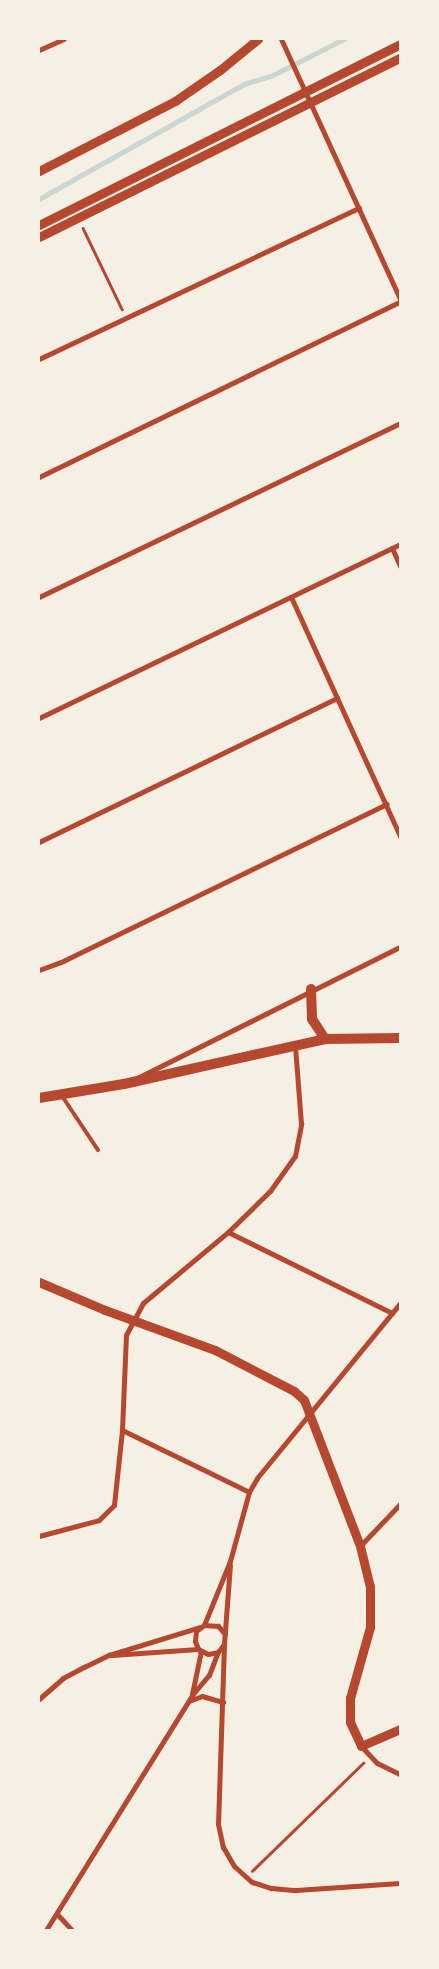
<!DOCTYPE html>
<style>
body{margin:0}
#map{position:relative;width:439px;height:1969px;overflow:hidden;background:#f6efe4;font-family:"Varela Round",sans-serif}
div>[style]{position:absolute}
.stream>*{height:4.5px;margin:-2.25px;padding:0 2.25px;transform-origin:2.25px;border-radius:2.25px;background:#c9d6d2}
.path>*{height:2.5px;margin:-1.25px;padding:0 1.25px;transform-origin:1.25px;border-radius:1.25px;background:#b5482f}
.service>*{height:4px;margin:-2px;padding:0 2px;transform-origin:2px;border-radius:2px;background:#b5482f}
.minor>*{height:5px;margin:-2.5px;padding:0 2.5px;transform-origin:2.5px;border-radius:2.5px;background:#b5482f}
.tertiary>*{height:9px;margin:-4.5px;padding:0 4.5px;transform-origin:4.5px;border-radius:4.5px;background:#b5482f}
.secondary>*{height:10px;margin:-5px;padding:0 5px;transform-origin:5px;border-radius:5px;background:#b5482f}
span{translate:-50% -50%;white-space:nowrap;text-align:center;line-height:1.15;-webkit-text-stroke:4px #f6efe4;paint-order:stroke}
.frame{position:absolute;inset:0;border:40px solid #f6efe4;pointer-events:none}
</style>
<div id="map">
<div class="stream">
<div style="left:39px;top:199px;width:235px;rotate:-29.3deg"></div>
<div style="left:244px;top:84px;width:30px;rotate:-17deg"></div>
<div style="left:273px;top:75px;width:80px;rotate:-26.9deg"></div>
</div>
<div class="path">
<div style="left:83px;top:228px;width:90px;rotate:64.3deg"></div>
<div style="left:252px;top:1871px;width:155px;rotate:-44.2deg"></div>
</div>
<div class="service">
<div style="left:62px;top:1096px;width:65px;rotate:56.3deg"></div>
</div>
<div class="minor">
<div style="left:281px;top:39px;width:286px;rotate:65.4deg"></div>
<div style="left:39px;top:50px;width:27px;rotate:-24deg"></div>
<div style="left:39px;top:359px;width:354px;rotate:-25.3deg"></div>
<div style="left:39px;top:477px;width:401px;rotate:-25.9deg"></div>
<div style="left:392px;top:548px;width:20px;rotate:66deg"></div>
<div style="left:39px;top:597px;width:401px;rotate:-25.7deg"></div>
<div style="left:291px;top:597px;width:263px;rotate:65.5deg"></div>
<div style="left:39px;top:718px;width:401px;rotate:-25.7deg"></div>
<div style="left:39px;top:842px;width:331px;rotate:-25.8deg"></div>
<div style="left:39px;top:970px;width:23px;rotate:-20deg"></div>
<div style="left:61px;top:962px;width:362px;rotate:-25.9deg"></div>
<div style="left:137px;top:1078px;width:294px;rotate:-26.5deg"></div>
<div style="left:228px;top:1232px;width:183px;rotate:26.3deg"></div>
<div style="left:122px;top:1430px;width:141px;rotate:26deg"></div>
<div style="left:39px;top:1536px;width:62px;rotate:-14.9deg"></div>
<div style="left:99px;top:1520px;width:21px;rotate:-45deg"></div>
<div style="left:114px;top:1505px;width:75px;rotate:-83.9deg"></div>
<div style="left:122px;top:1430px;width:95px;rotate:-87.6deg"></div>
<div style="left:126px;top:1335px;width:36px;rotate:-62deg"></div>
<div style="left:143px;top:1303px;width:111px;rotate:-39.9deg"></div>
<div style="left:228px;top:1232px;width:59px;rotate:-44.3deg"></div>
<div style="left:270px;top:1191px;width:43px;rotate:-54.5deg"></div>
<div style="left:295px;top:1156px;width:33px;rotate:-79deg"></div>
<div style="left:301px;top:1124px;width:78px;rotate:-94.4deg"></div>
<div style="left:360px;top:1546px;width:58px;rotate:-46.4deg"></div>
<div style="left:204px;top:1625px;width:69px;rotate:-67.9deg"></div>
<div style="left:230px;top:1561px;width:72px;rotate:-74.6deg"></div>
<div style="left:249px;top:1492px;width:16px;rotate:-60deg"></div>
<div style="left:257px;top:1478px;width:226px;rotate:-50.7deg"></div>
<div style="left:225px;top:1634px;width:11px;rotate:-131deg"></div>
<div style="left:218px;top:1626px;width:14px;rotate:-176deg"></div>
<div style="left:204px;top:1625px;width:10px;rotate:143deg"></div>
<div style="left:196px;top:1631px;width:10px;rotate:96deg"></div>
<div style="left:195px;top:1641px;width:9px;rotate:69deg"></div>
<div style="left:198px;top:1649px;width:11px;rotate:27deg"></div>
<div style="left:208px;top:1654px;width:10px;rotate:-11deg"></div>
<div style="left:218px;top:1652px;width:10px;rotate:-53deg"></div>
<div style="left:224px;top:1644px;width:79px;rotate:-85.7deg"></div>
<div style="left:224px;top:1644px;width:180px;rotate:91.9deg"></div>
<div style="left:218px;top:1824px;width:24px;rotate:78deg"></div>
<div style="left:223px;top:1847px;width:22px;rotate:60deg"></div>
<div style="left:234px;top:1866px;width:24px;rotate:42deg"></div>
<div style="left:252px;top:1882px;width:20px;rotate:18deg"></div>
<div style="left:271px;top:1888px;width:25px;rotate:5deg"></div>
<div style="left:296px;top:1890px;width:104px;rotate:-3.9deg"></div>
<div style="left:112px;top:1655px;width:86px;rotate:-4deg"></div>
<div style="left:192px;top:1694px;width:44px;rotate:-78.2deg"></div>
<div style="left:39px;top:1699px;width:32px;rotate:-41deg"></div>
<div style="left:63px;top:1678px;width:24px;rotate:-28deg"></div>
<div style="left:84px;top:1667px;width:28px;rotate:-26deg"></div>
<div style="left:109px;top:1655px;width:95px;rotate:-17.1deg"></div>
<div style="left:189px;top:1701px;width:14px;rotate:-21deg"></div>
<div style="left:202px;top:1696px;width:22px;rotate:16deg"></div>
<div style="left:361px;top:1746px;width:23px;rotate:47deg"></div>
<div style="left:377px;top:1763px;width:25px;rotate:26deg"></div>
<div style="left:57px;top:1914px;width:22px;rotate:47deg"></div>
<div style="left:46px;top:1930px;width:277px;rotate:-58.1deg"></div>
<div style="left:192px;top:1695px;width:26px;rotate:-50deg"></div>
<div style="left:209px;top:1675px;width:25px;rotate:-69deg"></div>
</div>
<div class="tertiary">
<div style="left:39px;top:171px;width:153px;rotate:-27.2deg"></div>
<div style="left:175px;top:101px;width:55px;rotate:-34.6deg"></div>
<div style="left:220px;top:70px;width:49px;rotate:-39.2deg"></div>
<div style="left:39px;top:225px;width:404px;rotate:-26.6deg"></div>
<div style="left:39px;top:237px;width:403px;rotate:-26.4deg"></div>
<div style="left:39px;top:1282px;width:72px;rotate:23deg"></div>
<div style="left:105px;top:1310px;width:117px;rotate:20deg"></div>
<div style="left:215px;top:1350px;width:89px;rotate:27.4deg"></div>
<div style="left:294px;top:1391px;width:13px;rotate:42deg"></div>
<div style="left:304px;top:1400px;width:156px;rotate:69deg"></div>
<div style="left:360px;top:1546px;width:42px;rotate:76.3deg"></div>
<div style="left:370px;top:1587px;width:40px;rotate:90deg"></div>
<div style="left:370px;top:1627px;width:74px;rotate:105.7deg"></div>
<div style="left:350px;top:1698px;width:24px;rotate:90deg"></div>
<div style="left:350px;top:1722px;width:26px;rotate:65deg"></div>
<div style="left:361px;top:1746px;width:43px;rotate:-23.6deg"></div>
</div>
<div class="secondary">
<div style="left:311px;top:989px;width:30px;rotate:88deg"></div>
<div style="left:312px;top:1019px;width:24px;rotate:57deg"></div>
<div style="left:39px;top:1098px;width:86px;rotate:-9.4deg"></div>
<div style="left:124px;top:1084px;width:206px;rotate:-12.6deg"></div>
<div style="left:325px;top:1039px;width:75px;rotate:-0.8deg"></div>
</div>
<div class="frame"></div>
</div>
